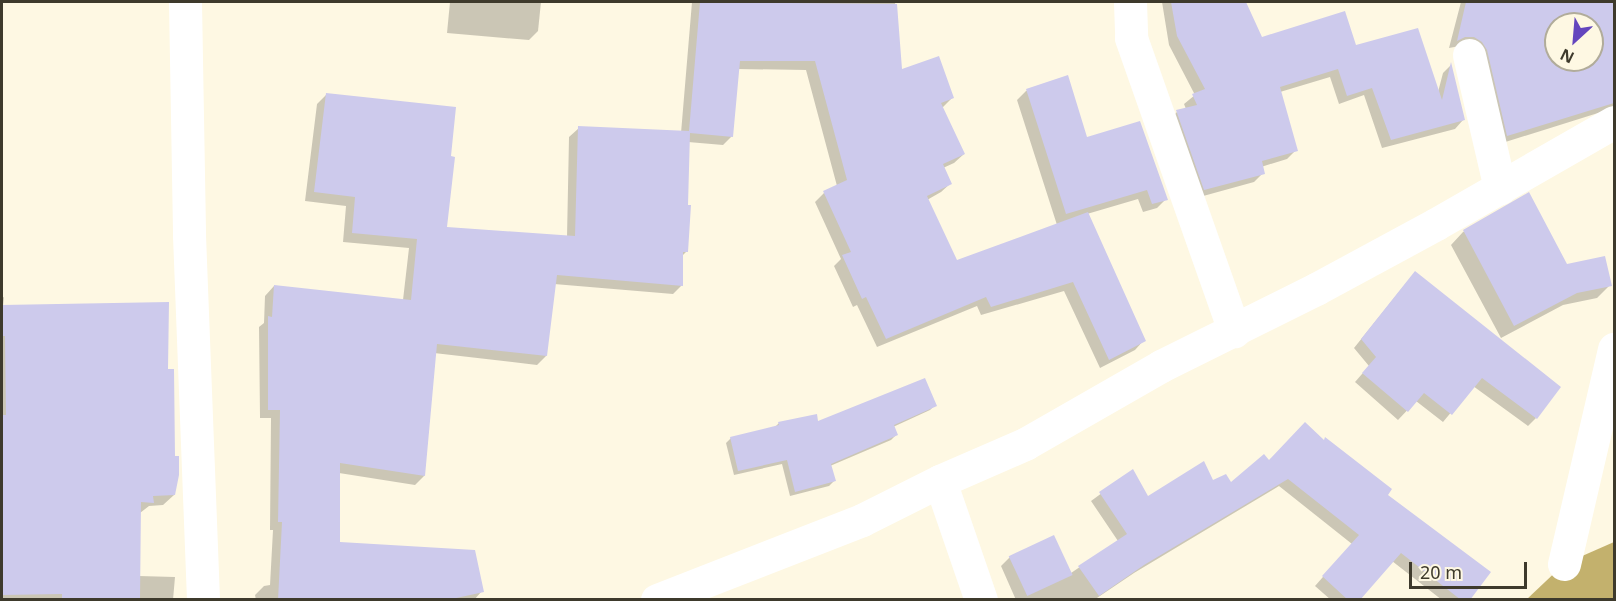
<!DOCTYPE html>
<style>
body{margin:0}
#map{position:relative;width:1616px;height:601px;overflow:hidden;background:#fef8e3;font-family:"Noto Sans",sans-serif}
div>[style]{position:absolute}
.water>*{inset:0;background:#c3b16d}
.shadow>*{inset:0;background:#0003}
.building>*{inset:0;background:#cdcaec;transform-origin:0 0}
.street>*{height:33px;margin:-16.5px;padding:0 16.5px;transform-origin:16.5px;border-radius:16.5px;background:#fff}
span{translate:-50% -50%;white-space:nowrap;text-align:center;line-height:1.15;-webkit-text-stroke:6px #fef8e3;paint-order:stroke}
.frame{position:absolute;inset:0;border:3px solid #3e3a2c;pointer-events:none}
.north{position:absolute;left:1544px;top:12px;width:60px;height:60px;box-sizing:border-box;background:#fef8e3;border:2px solid #b1ac9a;border-radius:50%;rotate:206deg;font-size:16px;font-weight:700;line-height:24px;text-align:center;color:#3e3a2c}
.north::after{content:'';display:block;margin:auto;width:21px;height:27px;background:#6446be;clip-path:polygon(50% 0,100% 100%,50% 72%,0 100%)}
.scale{position:absolute;left:1409px;top:562px;width:118px;height:27px;box-sizing:border-box;border:3px solid #3e3a2c;border-top:0;padding-left:8px;font-size:18px;line-height:21px;white-space:nowrap;color:#3e3a2c;-webkit-text-stroke:4px #fef8e3;paint-order:stroke}
</style>
<div id="map">
<div class="water">
<div style="clip-path:polygon(1614px 542px,1614px 599px,1526px 600px,1564px 564px)"></div>
</div>
<div class="shadow">
<div style="clip-path:polygon(450px 2px,541px 2px,538px 31px,529px 40px,447px 33px)"></div>
<div style="clip-path:polygon(692px 2px,895px 2px,901px 71px,952px 98px,942px 108px,964px 154px,954px 163px,943px 168px,951px 183px,941px 192px,927px 200px,956px 261px,1057px 225px,1017px 100px,1026px 91px,1067px 77px,1086px 138px,1166px 199px,1157px 208px,1143px 212px,1138px 199px,1087px 214px,1144px 340px,1135px 350px,1100px 368px,1064px 291px,981px 315px,977px 306px,877px 347px,857px 305px,853px 307px,834px 266px,841px 259px,815px 202px,824px 193px,837px 186px,806px 70px,737px 69px,732px 136px,723px 145px,688px 142px,686px 252px,681px 257px,682px 285px,673px 294px,554px 284px,546px 356px,537px 365px,434px 353px,424px 476px,415px 485px,339px 473px,338px 543px,482px 591px,474px 600px,256px 600px,255px 595px,264px 586px,270px 585px,273px 530px,270px 530px,271px 418px,260px 418px,259px 327px,264px 323px,265px 296px,274px 286px,403px 300px,409px 248px,343px 242px,346px 206px,305px 201px,317px 104px,326px 95px,445px 229px,567px 237px,569px 137px,579px 128px,681px 133px)"></div>
<div style="clip-path:polygon(1162px 2px,1244px 2px,1261px 39px,1355px 47px,1438px 92px,1443px 73px,1451px 65px,1463px 120px,1455px 129px,1382px 148px,1364px 95px,1339px 104px,1330px 77px,1280px 92px,1296px 150px,1287px 159px,1261px 167px,1263px 173px,1254px 182px,1196px 198px,1168px 121px,1177px 112px,1186px 109px,1184px 104px,1195px 95px,1169px 45px)"></div>
<div style="clip-path:polygon(evenodd,1461px 2px,1614px 2px,1614px 108px,1499px 144px,1465px 45px,1449px 48px,1461px 2px,1556px 24px,1592px 24px,1592px 60px,1556px 60px,1556px 24px)"></div>
<div style="clip-path:polygon(1528px 194px,1566px 265px,1610px 285px,1597px 298px,1563px 305px,1501px 338px,1451px 245px,1463px 232px)"></div>
<div style="clip-path:polygon(1407px 282px,1536px 418px,1528px 426px,1473px 386px,1443px 422px,1416px 401px,1398px 420px,1355px 382px,1369px 366px,1354px 348px)"></div>
<div style="clip-path:polygon(4px 297px,3px 307px,167px 370px,174px 495px,163px 505px,149px 506px,140px 513px,139px 576px,175px 577px,173px 600px,2px 600px,2px 298px)"></div>
<div style="clip-path:polygon(935px 405px,930px 410px,893px 427px,896px 435px,891px 440px,830px 466px,834px 481px,829px 486px,790px 496px,782px 464px,734px 475px,726px 443px,731px 438px,775px 427px,779px 423px,817px 424px)"></div>
<div style="clip-path:polygon(1269px 462px,1386px 495px,1468px 600px,1442px 600px,1392px 561px,1358px 600px,1331px 600px,1315px 586px,1352px 544px,1279px 486px,1134px 573px,1094px 600px,1016px 600px,1001px 566px,1010px 557px,1071px 573px,1118px 541px,1091px 501px,1132px 471px,1148px 498px,1212px 481px,1231px 484px)"></div>
</div>
<div class="building">
<div style="clip-path:polygon(700px 2px,897px 4px,902px 69px,939px 56px,954px 98px,941px 103px,965px 154px,943px 164px,952px 184px,927px 196px,957px 260px,1088px 212px,1146px 341px,1109px 360px,1073px 282px,991px 307px,986px 297px,886px 339px,866px 297px,862px 299px,842px 255px,851px 252px,823px 191px,847px 180px,815px 61px,740px 61px,733px 137px,690px 133px,688px 205px,691px 205px,688px 252px,683px 252px,683px 286px,557px 275px,547px 356px,437px 344px,425px 476px,340px 463px,340px 542px,475px 550px,484px 592px,447px 600px,278px 600px,282px 522px,278px 522px,280px 410px,268px 410px,268px 316px,272px 317px,274px 285px,411px 300px,417px 239px,352px 233px,355px 197px,314px 192px,326px 93px,456px 107px,451px 156px,455px 157px,447px 227px,575px 236px,578px 126px,689px 131px)"></div>
<div style="clip-path:polygon(1171px 2px,1246px 2px,1262px 37px,1345px 11px,1356px 45px,1418px 28px,1442px 100px,1451px 62px,1465px 120px,1391px 140px,1372px 88px,1347px 96px,1338px 69px,1280px 87px,1298px 151px,1262px 161px,1265px 174px,1204px 190px,1176px 110px,1197px 105px,1192px 94px,1205px 89px,1177px 36px)"></div>
<div style="clip-path:polygon(evenodd,1466px 2px,1614px 2px,1614px 103px,1507px 136px,1487px 50px,1482px 42px,1474px 37px,1465px 37px,1457px 41px,1466px 2px,1556px 24px,1592px 24px,1592px 60px,1556px 60px,1556px 24px)"></div>
<div style="clip-path:polygon(1068px 75px,1087px 137px,1140px 121px,1168px 200px,1152px 204px,1147px 190px,1066px 214px,1026px 89px)"></div>
<div style="clip-path:polygon(1529px 192px,1567px 264px,1605px 256px,1612px 286px,1577px 293px,1514px 326px,1463px 230px)"></div>
<div style="clip-path:polygon(1415px 271px,1561px 387px,1537px 419px,1482px 378px,1452px 415px,1424px 393px,1408px 412px,1362px 373px,1376px 357px,1361px 339px)"></div>
<div style="clip-path:polygon(169px 302px,168px 369px,174px 369px,175px 456px,179px 456px,179px 475px,175px 495px,153px 496px,154px 503px,141px 502px,140px 600px,62px 600px,62px 594px,2px 595px,2px 415px,6px 415px,5px 336px,2px 336px,2px 305px)"></div>
<div style="clip-path:polygon(925px 378px,937px 406px,894px 425px,898px 435px,831px 464px,836px 481px,795px 492px,787px 460px,738px 471px,730px 437px,779px 425px,778px 422px,817px 414px,818px 421px)"></div>
<div style="clip-path:polygon(1305px 422px,1324px 440px,1325px 437px,1392px 489px,1388px 495px,1491px 572px,1470px 600px,1461px 600px,1401px 553px,1360px 600px,1348px 600px,1322px 576px,1359px 535px,1288px 479px,1144px 565px,1099px 596px,1078px 566px,1127px 534px,1099px 492px,1133px 469px,1148px 496px,1204px 461px,1213px 480px,1226px 474px,1231px 482px,1264px 454px,1269px 460px)"></div>
<div style="left:1054px;top:535px;width:44px;height:50px;rotate:65deg"></div>
</div>
<div class="street">
<div style="left:185px;top:2px;width:233px;rotate:89deg"></div>
<div style="left:189px;top:235px;width:365px;rotate:87.8deg"></div>
<div style="left:1130px;top:2px;width:36px;rotate:88deg"></div>
<div style="left:1131px;top:38px;width:311px;rotate:70.6deg"></div>
<div style="left:1469px;top:55px;width:137px;rotate:76.9deg"></div>
<div style="left:940px;top:481px;width:126px;rotate:71deg"></div>
<div style="left:1564px;top:564px;width:221px;rotate:-76.9deg"></div>
<div style="left:657px;top:600px;width:220px;rotate:-21.3deg"></div>
<div style="left:862px;top:520px;width:87px;rotate:-26.6deg"></div>
<div style="left:940px;top:481px;width:93px;rotate:-23.5deg"></div>
<div style="left:1025px;top:444px;width:157px;rotate:-29.8deg"></div>
<div style="left:1161px;top:366px;width:173px;rotate:-26.4deg"></div>
<div style="left:1316px;top:289px;width:136px;rotate:-28.4deg"></div>
<div style="left:1436px;top:224px;width:205px;rotate:-29.8deg"></div>
</div>
<div class="frame"></div>
<div class="north">N</div>
<div class="scale">20 m</div>
</div>
